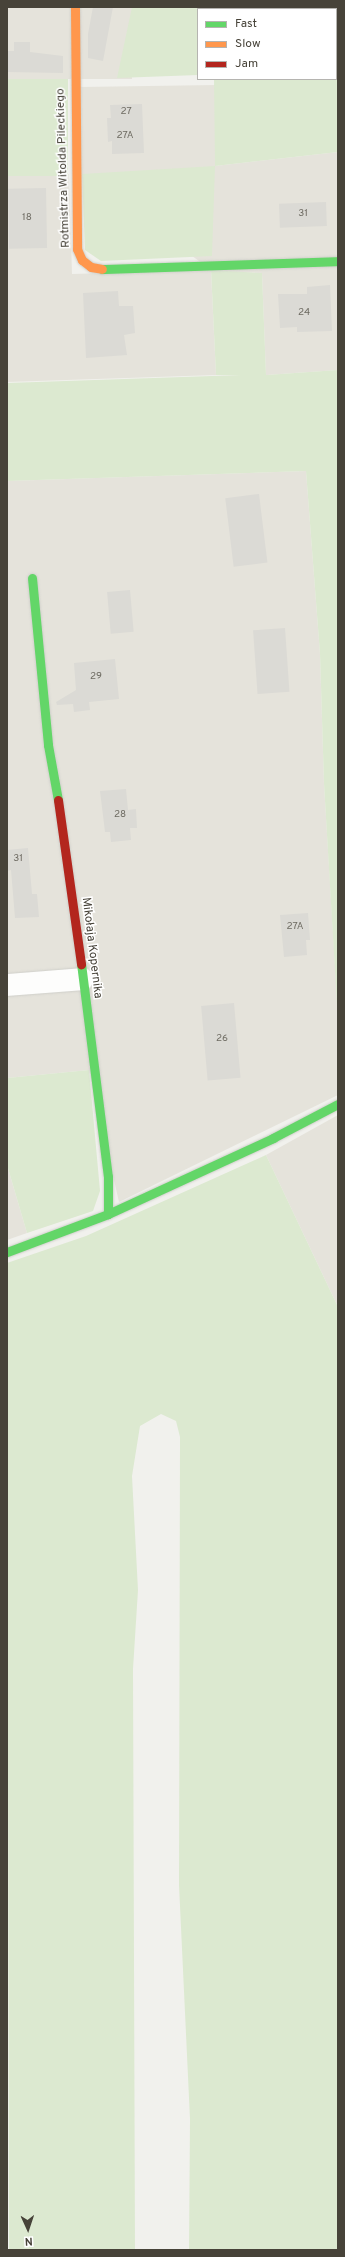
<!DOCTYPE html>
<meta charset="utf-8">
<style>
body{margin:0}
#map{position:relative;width:345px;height:2257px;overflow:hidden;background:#f1f1ed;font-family:Overpass,sans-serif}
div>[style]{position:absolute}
.residential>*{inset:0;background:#e5e3db;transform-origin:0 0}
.green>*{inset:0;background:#dce9d0;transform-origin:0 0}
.building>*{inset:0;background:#dbdad5;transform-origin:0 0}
.roads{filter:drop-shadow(0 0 1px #cfcfca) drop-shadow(0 0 1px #cfcfca)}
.street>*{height:22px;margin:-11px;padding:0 11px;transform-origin:11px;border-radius:11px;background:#fdfdfc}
.fast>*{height:9px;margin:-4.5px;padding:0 4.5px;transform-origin:4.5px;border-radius:4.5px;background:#63d668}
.slow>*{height:9px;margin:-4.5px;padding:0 4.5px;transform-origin:4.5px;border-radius:4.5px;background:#ff974d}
.jam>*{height:9px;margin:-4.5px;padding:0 4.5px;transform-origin:4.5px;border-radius:4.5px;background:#b3261e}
span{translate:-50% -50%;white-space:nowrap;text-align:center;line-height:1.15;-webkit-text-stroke:3px #fff;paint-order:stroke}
.number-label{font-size:10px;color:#6d6a61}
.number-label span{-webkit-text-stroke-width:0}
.street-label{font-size:12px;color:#474339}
.frame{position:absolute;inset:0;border:8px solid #474339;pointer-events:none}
.legend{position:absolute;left:197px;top:8px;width:140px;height:72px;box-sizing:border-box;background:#fff;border:1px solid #b5b4b0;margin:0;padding:5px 7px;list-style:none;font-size:12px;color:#474339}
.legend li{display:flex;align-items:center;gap:8px;height:20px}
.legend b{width:20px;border:1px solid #b5b4b0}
.north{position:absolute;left:8px;top:2209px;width:40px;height:40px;-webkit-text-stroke:3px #fff;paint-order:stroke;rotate:177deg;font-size:11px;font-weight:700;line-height:16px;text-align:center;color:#474339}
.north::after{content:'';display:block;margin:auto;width:14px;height:18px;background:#474339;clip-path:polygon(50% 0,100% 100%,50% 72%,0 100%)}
</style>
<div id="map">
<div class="residential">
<div style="left:7px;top:7px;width:125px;height:72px"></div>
<div style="left:210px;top:7px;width:95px;height:2px"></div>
<div style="clip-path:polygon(216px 85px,215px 166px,338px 152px,338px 370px,266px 375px,262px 273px,211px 271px,216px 375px,7px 382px,7px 176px,69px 174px,72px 274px,211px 270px,82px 174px,80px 87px)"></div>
<div style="clip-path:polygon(306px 471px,320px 654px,324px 784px,338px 1015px,338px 1095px,119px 1202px,89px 1070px,7px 1078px,7px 481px)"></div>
<div style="clip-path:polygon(338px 1115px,338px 1307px,266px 1155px)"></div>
<div style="clip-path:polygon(7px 1165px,27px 1233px,7px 1240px)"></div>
</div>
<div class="green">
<div style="clip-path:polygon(132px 7px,210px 7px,198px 9px,198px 75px,117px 78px)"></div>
<div style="clip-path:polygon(305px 7px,338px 7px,338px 152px,215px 166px,212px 256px,101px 261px,85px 250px,82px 174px,215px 166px,214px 79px,336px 79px,336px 9px)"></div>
<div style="left:7px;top:79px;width:61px;height:97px"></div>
<div style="clip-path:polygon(211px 270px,262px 273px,266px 375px,338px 370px,338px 1022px,324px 784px,320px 654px,306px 471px,7px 481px,7px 383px,241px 375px,216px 375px)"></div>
<div style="clip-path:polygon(89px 1070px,100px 1191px,93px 1211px,27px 1233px,7px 1165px,7px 1078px)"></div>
<div style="clip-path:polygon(266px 1155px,338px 1307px,338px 2250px,189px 2250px,190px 2119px,179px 1885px,180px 1437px,176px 1421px,161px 1414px,140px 1426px,132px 1476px,138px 1590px,133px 1669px,135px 2250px,9px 2250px,7px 1263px,86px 1236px)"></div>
</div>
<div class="building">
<div style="clip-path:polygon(93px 7px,113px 7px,103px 61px,88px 58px,88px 34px)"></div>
<div style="clip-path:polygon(14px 42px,30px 42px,30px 52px,63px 56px,63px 73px,7px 72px,7px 51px,14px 51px)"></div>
<div style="clip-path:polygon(142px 104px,144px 153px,112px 154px,112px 141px,108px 142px,107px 118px,111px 118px,110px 105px)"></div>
<div style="left:46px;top:188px;width:60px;height:38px;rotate:89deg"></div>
<div style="left:326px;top:202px;width:24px;height:47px;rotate:88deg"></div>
<div style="clip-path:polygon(330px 285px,332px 331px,297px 332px,297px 327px,280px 328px,278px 294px,307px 294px,307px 287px)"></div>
<div style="clip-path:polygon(118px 291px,119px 306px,133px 306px,135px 333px,124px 335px,127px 355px,86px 358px,83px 293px)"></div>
<div style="left:259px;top:494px;width:69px;height:34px;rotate:83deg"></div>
<div style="left:130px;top:590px;width:42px;height:23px;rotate:85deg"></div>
<div style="left:285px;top:628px;width:64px;height:32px;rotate:86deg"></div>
<div style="clip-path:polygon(115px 659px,119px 699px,89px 702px,90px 710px,74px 712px,73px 704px,57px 705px,56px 702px,76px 690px,74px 663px)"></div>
<div style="clip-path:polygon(126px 789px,128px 810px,136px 809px,137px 828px,130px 828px,131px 840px,111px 842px,110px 832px,105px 832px,100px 791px)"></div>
<div style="clip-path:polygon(28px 848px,32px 894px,37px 894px,39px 917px,15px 918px,11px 870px,7px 871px,7px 850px)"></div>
<div style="clip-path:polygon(308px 913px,310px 940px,306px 940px,307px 955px,284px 957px,280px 915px)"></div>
<div style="left:234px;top:1003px;width:75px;height:33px;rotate:85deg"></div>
</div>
<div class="roads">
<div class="street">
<div style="left:7px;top:985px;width:76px;rotate:-4.5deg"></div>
</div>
<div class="fast">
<div style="left:102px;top:269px;width:236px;rotate:-1.9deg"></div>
<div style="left:32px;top:578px;width:168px;rotate:84.5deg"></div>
<div style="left:48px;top:745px;width:56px;rotate:79.7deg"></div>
<div style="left:108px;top:1214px;width:182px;rotate:-24.7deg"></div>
<div style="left:273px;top:1138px;width:73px;rotate:-27.6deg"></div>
<div style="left:7px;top:1252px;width:108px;rotate:-20.6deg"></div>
<div style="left:108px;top:1214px;width:37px;rotate:-90deg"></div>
<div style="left:108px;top:1177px;width:215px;rotate:-97.2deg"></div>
</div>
<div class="slow">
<div style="left:75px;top:7px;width:242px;rotate:89.5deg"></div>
<div style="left:77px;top:249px;width:12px;rotate:66deg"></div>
<div style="left:82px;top:260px;width:11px;rotate:38deg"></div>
<div style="left:91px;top:267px;width:11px;rotate:10deg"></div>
</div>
<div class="jam">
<div style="left:58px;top:800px;width:166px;rotate:82deg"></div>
</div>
</div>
<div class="number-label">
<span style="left:126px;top:112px">27</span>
<span style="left:125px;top:136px">27A</span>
<span style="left:303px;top:214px">31</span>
<span style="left:27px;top:218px">18</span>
<span style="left:304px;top:313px">24</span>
<span style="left:96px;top:677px">29</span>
<span style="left:120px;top:815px">28</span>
<span style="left:18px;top:859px">31</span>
<span style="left:295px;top:927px">27A</span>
<span style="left:222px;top:1039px">26</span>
</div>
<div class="street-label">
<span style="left:64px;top:168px;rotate:-92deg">Rotmistrza Witolda Pileckiego</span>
<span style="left:91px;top:948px;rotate:83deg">Mikołaja Kopernika</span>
</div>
<div class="frame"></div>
<ul class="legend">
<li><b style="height:5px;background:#63d668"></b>Fast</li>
<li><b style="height:5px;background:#ff974d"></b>Slow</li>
<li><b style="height:5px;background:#b3261e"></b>Jam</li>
</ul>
<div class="north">N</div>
</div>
